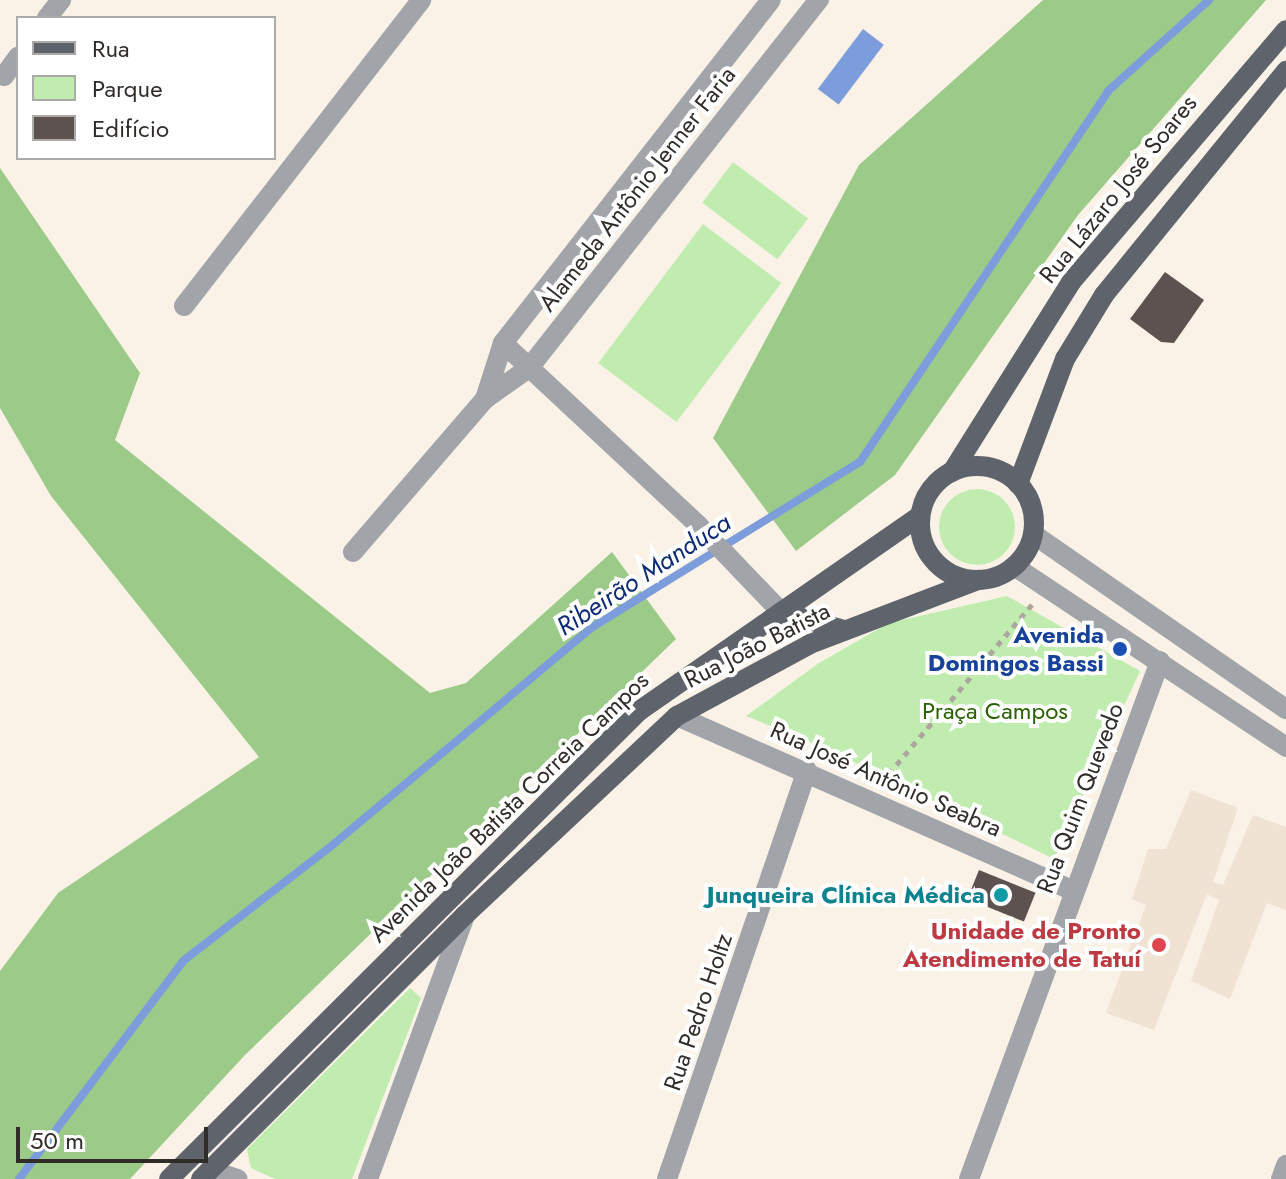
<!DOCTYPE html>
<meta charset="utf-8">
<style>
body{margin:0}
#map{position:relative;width:1286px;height:1179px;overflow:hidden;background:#faf2e7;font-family:Jost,sans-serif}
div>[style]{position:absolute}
.built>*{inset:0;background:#f0e3d4}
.green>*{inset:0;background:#c1ecaf;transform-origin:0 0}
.round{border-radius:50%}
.forest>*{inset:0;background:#9cca89}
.water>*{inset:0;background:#7d9cdc;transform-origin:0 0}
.stream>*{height:8px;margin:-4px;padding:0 4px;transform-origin:4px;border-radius:4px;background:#7d9cdc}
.building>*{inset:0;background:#5e5250;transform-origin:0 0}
.path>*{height:5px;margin-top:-2.5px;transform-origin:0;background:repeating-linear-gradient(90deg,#aca69e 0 6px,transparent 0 12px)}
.minor>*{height:20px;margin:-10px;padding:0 10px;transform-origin:10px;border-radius:10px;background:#a1a4a8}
.primary>*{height:20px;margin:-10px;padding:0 10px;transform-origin:10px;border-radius:10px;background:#5f636b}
.primary>.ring{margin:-10px;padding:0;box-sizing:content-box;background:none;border:20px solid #5f636b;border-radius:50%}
.dots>*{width:22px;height:22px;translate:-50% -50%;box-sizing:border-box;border:4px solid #fff;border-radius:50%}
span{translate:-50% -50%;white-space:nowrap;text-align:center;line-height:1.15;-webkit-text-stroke:8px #fff;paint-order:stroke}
.street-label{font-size:24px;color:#302d29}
.transit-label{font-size:24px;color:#164399;font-weight:700}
.right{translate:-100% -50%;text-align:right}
.park-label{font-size:24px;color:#2a6101}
.culture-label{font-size:24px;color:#0d838f;font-weight:700}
.health-label{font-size:24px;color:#be3a42;font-weight:700}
.water-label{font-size:26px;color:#0e2b75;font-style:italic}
.legend{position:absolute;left:16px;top:16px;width:260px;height:144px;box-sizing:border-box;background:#fff;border:2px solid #acaba9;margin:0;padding:10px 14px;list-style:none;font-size:24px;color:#302d29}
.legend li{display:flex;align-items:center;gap:16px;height:40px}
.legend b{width:40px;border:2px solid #acaba9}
.scale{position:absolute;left:16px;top:1127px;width:192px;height:36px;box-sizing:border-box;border:4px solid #302d29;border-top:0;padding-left:10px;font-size:24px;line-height:28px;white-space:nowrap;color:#302d29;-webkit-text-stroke:6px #fff;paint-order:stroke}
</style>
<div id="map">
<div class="built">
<div style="clip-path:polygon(1191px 790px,1238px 808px,1213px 882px,1223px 885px,1253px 815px,1286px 827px,1286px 910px,1267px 903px,1230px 999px,1191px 981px,1219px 900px,1207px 894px,1154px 1030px,1106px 1013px,1146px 905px,1132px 899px,1148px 849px,1166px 849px)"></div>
</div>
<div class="green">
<div style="left:733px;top:162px;width:94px;height:51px;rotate:37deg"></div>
<div style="left:703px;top:224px;width:98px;height:174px;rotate:37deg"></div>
<div class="round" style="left:939px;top:489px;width:76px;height:76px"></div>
<div style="clip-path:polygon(1007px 596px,1140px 671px,1054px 859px,827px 749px,746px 716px,819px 663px,889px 623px)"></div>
<div style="clip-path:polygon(410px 988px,421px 998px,352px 1179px,275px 1179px,251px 1168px,247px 1149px)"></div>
</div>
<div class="forest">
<div style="clip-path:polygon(1043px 0,1266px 0,1078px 215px,895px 475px,796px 551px,713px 438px,859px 165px)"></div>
<div style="clip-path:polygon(0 168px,140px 373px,115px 440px,430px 693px,466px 683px,612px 552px,676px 639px,245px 1055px,130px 1179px,0 1179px,0 971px,58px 893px,259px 757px,51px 496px,0 408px)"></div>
</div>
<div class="water">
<div style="left:863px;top:29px;width:26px;height:75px;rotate:37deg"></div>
</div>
<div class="stream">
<div style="left:19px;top:1179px;width:273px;rotate:-53deg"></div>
<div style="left:183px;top:961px;width:192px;rotate:-37.8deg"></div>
<div style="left:335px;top:843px;width:334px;rotate:-40deg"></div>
<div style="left:591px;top:628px;width:316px;rotate:-31.7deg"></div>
<div style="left:860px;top:462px;width:446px;rotate:-56.2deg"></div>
<div style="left:1108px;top:91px;width:136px;rotate:-42deg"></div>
</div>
<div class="building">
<div style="clip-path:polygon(1165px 272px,1204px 300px,1174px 343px,1161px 342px,1130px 319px)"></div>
<div style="left:979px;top:870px;width:61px;height:31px;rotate:22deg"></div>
</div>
<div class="path">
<div style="left:881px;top:783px;width:234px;rotate:-49.8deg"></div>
</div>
<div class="minor">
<div style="left:47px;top:18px;width:23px;rotate:-52deg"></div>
<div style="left:4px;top:76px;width:24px;rotate:-54deg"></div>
<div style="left:184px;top:306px;width:387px;rotate:-52.2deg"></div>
<div style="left:503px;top:343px;width:265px;rotate:43deg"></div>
<div style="left:697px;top:524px;width:122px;rotate:46.3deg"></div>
<div style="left:485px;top:399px;width:59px;rotate:-72.2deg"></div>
<div style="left:503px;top:343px;width:435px;rotate:-52deg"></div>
<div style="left:1033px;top:534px;width:308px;rotate:34.7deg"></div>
<div style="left:353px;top:552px;width:202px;rotate:-49.2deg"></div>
<div style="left:485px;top:399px;width:54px;rotate:-35.2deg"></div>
<div style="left:529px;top:368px;width:469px;rotate:-51.8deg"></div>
<div style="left:1014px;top:566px;width:327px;rotate:33.6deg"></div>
<div style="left:677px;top:716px;width:433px;rotate:23.8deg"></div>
<div style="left:210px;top:1170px;width:29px;rotate:18deg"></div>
<div style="left:368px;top:1179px;width:281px;rotate:-69.8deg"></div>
<div style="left:667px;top:1179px;width:432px;rotate:-71.1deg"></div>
<div style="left:969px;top:1179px;width:552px;rotate:-69.76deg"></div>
<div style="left:1281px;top:1179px;width:15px;rotate:-70deg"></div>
</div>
<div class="primary">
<div class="ring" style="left:920px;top:466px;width:94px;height:94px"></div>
<div style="left:952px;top:472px;width:224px;rotate:-57.9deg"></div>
<div style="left:1071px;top:282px;width:331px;rotate:-49.5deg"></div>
<div style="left:1018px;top:484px;width:134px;rotate:-69.4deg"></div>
<div style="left:1065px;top:359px;width:75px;rotate:-58.6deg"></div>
<div style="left:1104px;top:295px;width:289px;rotate:-50.9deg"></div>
<div style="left:781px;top:612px;width:66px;rotate:15.9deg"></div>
<div style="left:169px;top:1179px;width:663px;rotate:-44.88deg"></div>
<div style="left:639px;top:711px;width:342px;rotate:-34.8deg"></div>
<div style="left:201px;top:1179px;width:373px;rotate:-45deg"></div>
<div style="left:465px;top:915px;width:291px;rotate:-43.2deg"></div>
<div style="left:677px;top:716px;width:151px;rotate:-28.4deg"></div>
<div style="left:810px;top:644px;width:180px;rotate:-20.9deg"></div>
</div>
<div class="dots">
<div style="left:1120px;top:649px;background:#1a4fb4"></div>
<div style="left:1001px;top:895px;background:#0f9aa8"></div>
<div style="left:1159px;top:945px;background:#e0444e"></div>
</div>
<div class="street-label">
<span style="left:637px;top:189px;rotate:-52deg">Alameda Antônio Jenner Faria</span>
<span style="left:1118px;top:189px;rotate:-51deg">Rua Lázaro José Soares</span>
<span style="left:757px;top:645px;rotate:-27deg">Rua João Batista</span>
<span style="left:886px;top:779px;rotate:24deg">Rua José Antônio Seabra</span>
<span style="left:1080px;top:798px;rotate:-69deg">Rua Quim Quevedo</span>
<span style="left:509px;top:807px;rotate:-44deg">Avenida João Batista Correia Campos</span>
<span style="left:698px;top:1012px;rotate:-71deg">Rua Pedro Holtz</span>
</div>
<div class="transit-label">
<span class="right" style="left:1104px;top:649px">Avenida<br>Domingos Bassi</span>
</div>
<div class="park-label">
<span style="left:995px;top:711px">Praça Campos</span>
</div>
<div class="culture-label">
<span class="right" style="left:985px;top:895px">Junqueira Clínica Médica</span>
</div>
<div class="health-label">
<span class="right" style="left:1141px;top:945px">Unidade de Pronto<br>Atendimento de Tatuí</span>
</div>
<div class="water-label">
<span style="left:644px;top:575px;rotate:-33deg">Ribeirão Manduca</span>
</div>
<ul class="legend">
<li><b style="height:10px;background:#5f636b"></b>Rua</li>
<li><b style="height:22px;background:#c1ecaf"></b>Parque</li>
<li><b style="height:22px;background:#5e5250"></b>Edifício</li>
</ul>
<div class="scale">50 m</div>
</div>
